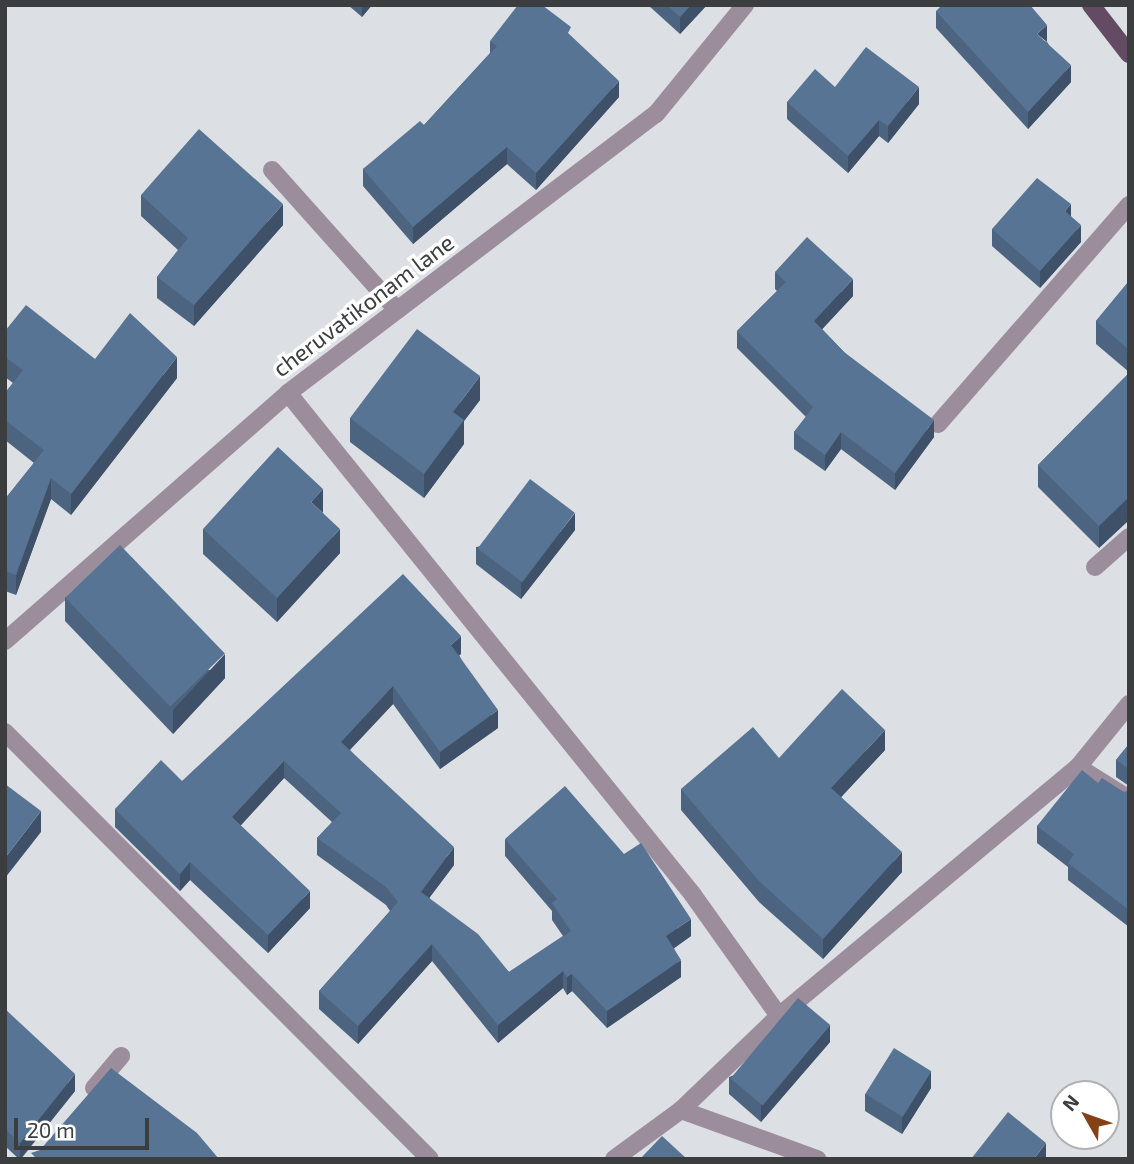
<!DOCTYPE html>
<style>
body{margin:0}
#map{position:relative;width:1134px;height:1164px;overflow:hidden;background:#dcdfe3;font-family:"Exo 2",sans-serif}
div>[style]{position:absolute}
.minor>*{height:18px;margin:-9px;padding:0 9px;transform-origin:9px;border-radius:9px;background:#9c8d9c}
.major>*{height:18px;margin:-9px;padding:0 9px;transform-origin:9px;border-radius:9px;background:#634b64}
.wall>*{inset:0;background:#4c647f}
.shaded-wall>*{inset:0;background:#3e5168}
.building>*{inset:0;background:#587494;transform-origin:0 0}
span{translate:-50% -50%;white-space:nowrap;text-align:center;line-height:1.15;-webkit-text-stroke:7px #fff;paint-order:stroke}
.street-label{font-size:23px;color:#3c3d3f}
.frame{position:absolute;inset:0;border:7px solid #3c3d3f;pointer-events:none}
.north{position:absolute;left:1050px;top:1080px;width:70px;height:70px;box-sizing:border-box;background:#fff;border:2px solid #b1b1b2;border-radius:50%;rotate:310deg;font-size:19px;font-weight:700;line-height:28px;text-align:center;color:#3c3d3f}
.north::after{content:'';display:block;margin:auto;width:24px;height:32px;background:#854115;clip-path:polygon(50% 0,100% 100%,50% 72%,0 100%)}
.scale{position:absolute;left:14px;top:1118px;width:135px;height:32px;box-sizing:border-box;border:4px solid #3c3d3f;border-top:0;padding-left:9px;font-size:21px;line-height:24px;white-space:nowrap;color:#3c3d3f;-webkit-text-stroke:5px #fff;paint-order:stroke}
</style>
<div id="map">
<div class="minor">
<div style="left:272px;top:170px;width:188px;rotate:48.2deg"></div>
<div style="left:288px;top:393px;width:645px;rotate:51.1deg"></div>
<div style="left:693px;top:895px;width:148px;rotate:54.6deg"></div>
<div style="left:938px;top:424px;width:291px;rotate:-48.9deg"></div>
<div style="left:1095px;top:567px;width:45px;rotate:-41.4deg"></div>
<div style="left:5px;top:641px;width:376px;rotate:-41.2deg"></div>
<div style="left:288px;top:393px;width:462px;rotate:-37.2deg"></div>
<div style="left:656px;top:114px;width:141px;rotate:-50.8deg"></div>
<div style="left:5px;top:732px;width:602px;rotate:45.13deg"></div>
<div style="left:1078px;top:767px;width:60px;rotate:32.1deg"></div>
<div style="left:94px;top:1088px;width:42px;rotate:-49.8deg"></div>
<div style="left:681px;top:1110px;width:145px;rotate:19.8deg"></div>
<div style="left:614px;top:1159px;width:83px;rotate:-36.2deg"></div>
<div style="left:681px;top:1110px;width:136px;rotate:-43.8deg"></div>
<div style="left:779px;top:1016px;width:389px;rotate:-39.8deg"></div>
<div style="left:1078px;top:767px;width:81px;rotate:-51deg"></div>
</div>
<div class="major">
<div style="left:1091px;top:5px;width:62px;rotate:52.2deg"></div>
</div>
<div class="wall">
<div style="clip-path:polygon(348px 5px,372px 5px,362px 17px)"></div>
<div style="clip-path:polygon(648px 5px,707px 5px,680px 34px)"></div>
<div style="clip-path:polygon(936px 11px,1047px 42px,1071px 82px,1028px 129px,936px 28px)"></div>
<div style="clip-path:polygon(571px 36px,619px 97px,536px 190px,507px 164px,413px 244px,363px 186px,363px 169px,424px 125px,490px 53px,490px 41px)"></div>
<div style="clip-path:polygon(835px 87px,919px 104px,888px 143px,879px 136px,848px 173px,787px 119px,787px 102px)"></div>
<div style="clip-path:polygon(141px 195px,283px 225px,194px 326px,157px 298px,157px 277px,178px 250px,141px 216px)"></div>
<div style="clip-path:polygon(1071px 216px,1081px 242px,1040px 288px,992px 246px,992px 229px)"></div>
<div style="clip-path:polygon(775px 272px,853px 296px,822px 329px,844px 352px,934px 437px,895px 490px,841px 449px,825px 471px,794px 449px,794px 432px,806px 417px,737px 348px,737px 331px,777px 291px,775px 289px)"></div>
<div style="clip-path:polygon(1129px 281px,1129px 372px,1096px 344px,1096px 321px)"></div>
<div style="clip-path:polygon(5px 331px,95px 359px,177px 378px,71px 515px,51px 499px,16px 595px,5px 591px,5px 499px,34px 463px,5px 440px,5px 393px,13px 383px,5px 377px)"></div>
<div style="clip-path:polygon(1129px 373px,1129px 520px,1099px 548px,1038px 487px,1038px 465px)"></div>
<div style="clip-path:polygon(480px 400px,464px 421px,464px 444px,424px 498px,350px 442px,350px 418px)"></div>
<div style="clip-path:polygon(323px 513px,340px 553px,277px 622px,203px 554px,203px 529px)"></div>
<div style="clip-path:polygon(575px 530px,521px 599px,476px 564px,476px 547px)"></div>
<div style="clip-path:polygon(65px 597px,225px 678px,173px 734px,65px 621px)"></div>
<div style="clip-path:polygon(461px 654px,459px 655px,498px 728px,440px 769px,393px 704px,350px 750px,454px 865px,429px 898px,509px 972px,563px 936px,552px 920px,552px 911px,505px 856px,505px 839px,691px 936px,674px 948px,681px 977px,607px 1028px,572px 991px,567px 995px,563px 988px,498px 1043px,432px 961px,358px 1044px,319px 1009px,319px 991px,390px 911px,386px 905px,317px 855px,317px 838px,332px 822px,284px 778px,240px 826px,310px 908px,268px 953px,190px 880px,180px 891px,115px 827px,115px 809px,182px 781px)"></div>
<div style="clip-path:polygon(1129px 744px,1129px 786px,1116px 777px,1116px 760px)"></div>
<div style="clip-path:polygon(885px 750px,841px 797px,902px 872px,823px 959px,759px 902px,681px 810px,681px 789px,779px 758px)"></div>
<div style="clip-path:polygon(1098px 783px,1124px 792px,1129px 791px,1129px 927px,1068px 880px,1068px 867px,1037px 843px,1037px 826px)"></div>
<div style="clip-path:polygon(5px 1009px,75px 1091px,21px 1159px,19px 1159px,5px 1146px)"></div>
<div style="clip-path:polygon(830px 1042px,761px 1122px,729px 1094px,729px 1077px)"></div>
<div style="clip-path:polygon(931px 1088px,902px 1134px,865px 1111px,865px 1094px)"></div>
</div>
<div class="shaded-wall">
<div style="clip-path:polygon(362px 5px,372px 5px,362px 17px)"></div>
<div style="clip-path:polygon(691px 5px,707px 5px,680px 34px,680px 17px)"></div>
<div style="clip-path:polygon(1047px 25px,1047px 42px,1037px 34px)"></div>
<div style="clip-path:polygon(1071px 65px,1071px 82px,1028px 129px,1028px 112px)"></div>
<div style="clip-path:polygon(619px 81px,619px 97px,536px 190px,536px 173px)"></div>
<div style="clip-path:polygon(919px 87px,919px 104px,888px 143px,888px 126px)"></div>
<div style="clip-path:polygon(879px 120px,879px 136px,848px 173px,848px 156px)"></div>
<div style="clip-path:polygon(507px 147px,507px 164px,413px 244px,413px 227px)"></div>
<div style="clip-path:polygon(283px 204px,283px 225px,194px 326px,194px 305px)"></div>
<div style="clip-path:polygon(1071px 204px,1071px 221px,1065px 211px)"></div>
<div style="clip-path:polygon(1081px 225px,1081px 242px,1040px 288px,1040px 271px)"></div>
<div style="clip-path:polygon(853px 279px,853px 296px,814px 338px,814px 321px)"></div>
<div style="clip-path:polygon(177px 357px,177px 378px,71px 515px,71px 494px)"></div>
<div style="clip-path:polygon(480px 376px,480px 400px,464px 421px,464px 444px,424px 498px,424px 474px,453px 412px)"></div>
<div style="clip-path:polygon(934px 420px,934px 437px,895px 490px,895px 473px)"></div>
<div style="clip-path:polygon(841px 432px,841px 449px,825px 471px,825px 455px)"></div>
<div style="clip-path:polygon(51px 478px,51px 499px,16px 595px,16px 575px)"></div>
<div style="clip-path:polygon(323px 489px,323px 513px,311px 502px)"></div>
<div style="clip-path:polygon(1129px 497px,1129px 520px,1099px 548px,1099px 526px)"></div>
<div style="clip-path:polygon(575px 513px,575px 530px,521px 599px,521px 582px)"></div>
<div style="clip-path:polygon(340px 529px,340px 553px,277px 622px,277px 598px)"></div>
<div style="clip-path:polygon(461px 636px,461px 654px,451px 662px,451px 645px)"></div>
<div style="clip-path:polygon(225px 654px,225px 678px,173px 734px,173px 710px)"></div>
<div style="clip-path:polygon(393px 686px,393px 704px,341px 759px,341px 742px)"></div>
<div style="clip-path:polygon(498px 710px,498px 728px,440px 769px,440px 752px)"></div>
<div style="clip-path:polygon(885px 730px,885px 750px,831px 808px,831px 788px)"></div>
<div style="clip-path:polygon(284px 761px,284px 778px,232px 835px,232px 817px)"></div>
<div style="clip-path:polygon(41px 811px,41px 832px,5px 878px,5px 858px)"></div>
<div style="clip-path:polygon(454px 847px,454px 865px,421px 909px,421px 892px)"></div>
<div style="clip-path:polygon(902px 852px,902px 872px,823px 959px,823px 939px)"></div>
<div style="clip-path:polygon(190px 862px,190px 880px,180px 891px,180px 874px)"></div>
<div style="clip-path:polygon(310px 891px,310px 908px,268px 953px,268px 935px)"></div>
<div style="clip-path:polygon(691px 919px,691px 936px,666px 954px,666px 936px)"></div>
<div style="clip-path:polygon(432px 944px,432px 961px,358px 1044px,358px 1026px)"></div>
<div style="clip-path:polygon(681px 960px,681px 977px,607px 1028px,607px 1011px)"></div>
<div style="clip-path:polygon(563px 971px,563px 988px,498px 1043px,498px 1025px)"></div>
<div style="clip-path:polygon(572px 974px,572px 991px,567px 995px,567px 977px)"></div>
<div style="clip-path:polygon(830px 1025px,830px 1042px,761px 1122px,761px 1105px)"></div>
<div style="clip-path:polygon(931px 1071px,931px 1088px,902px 1134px,902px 1117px)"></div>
<div style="clip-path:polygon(75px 1074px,75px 1091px,20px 1159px,20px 1143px)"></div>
<div style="clip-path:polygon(1046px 1143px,1046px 1159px,1034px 1159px)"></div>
</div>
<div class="building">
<div style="clip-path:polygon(518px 5px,542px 5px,571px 27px,568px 33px,619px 81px,536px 173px,507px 147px,413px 227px,363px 169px,420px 121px,424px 125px,497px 46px,490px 41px)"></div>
<div style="clip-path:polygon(667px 5px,691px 5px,680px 17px)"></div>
<div style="clip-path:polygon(942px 5px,1030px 5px,1047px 25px,1037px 34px,1071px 65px,1028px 112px,936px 11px)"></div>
<div style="clip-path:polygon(866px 47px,919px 87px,888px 126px,879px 120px,848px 156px,787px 102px,815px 69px,835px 87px)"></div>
<div style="clip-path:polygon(199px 129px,283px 204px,194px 305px,157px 277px,188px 238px,141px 195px)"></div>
<div style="clip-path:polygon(1037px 178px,1071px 204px,1065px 211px,1081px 225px,1040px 271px,992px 229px)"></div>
<div style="clip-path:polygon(807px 237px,853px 279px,814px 321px,844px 352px,934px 420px,895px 473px,841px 432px,825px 455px,794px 432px,813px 407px,737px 331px,786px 282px,775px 272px)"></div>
<div style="clip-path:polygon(1129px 281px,1129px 350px,1096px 321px)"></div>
<div style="clip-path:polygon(26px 305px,95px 359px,130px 313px,177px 357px,71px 494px,51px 478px,16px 575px,5px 571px,5px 499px,44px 450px,5px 420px,5px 393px,23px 370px,5px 357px,5px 331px)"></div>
<div style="clip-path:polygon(417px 329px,480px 376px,453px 412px,464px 420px,424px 474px,350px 418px)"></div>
<div style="clip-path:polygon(1129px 373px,1129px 497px,1099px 526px,1038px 465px)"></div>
<div style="clip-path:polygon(278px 447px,323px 489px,311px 502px,340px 529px,277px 598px,203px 529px)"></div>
<div style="left:530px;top:479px;width:56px;height:87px;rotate:37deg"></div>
<div style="left:120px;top:545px;width:151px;height:76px;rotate:46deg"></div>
<div style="clip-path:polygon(403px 574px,461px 636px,451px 645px,498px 710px,440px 752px,393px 686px,341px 742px,454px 847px,421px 892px,478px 934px,509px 972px,571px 931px,552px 903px,557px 899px,505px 839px,565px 786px,624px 854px,641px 843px,691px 919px,666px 936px,681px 960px,607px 1011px,572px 974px,567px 977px,563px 971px,498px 1025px,432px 944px,358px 1026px,319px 991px,398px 902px,386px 887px,317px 838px,341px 813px,284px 761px,232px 817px,310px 891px,268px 935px,190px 862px,180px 874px,115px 809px,161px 760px,182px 781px)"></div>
<div style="clip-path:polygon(842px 689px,885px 730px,831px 788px,902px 852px,823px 939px,759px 881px,681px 789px,753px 727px,779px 758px)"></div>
<div style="clip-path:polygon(1129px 744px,1129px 769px,1116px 760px)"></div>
<div style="clip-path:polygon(1082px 770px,1098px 783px,1102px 778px,1124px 792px,1129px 791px,1129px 910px,1068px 863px,1074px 854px,1037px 826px)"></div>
<div style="clip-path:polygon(5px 784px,41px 811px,5px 858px)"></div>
<div style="left:798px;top:998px;width:42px;height:105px;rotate:40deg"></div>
<div style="clip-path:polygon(5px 1009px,75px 1074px,20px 1143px,5px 1129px)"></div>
<div style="left:894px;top:1048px;width:44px;height:54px;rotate:32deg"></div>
<div style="clip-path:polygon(111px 1068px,197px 1133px,219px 1159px,37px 1159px,31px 1153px,40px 1150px)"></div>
<div style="clip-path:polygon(1008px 1112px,1046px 1143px,1034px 1159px,971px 1159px)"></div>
<div style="clip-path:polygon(662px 1136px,687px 1159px,640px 1159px)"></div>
</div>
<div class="street-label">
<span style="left:363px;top:305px;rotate:-37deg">cheruvatikonam lane</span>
</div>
<div class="frame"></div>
<div class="north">N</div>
<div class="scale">20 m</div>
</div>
